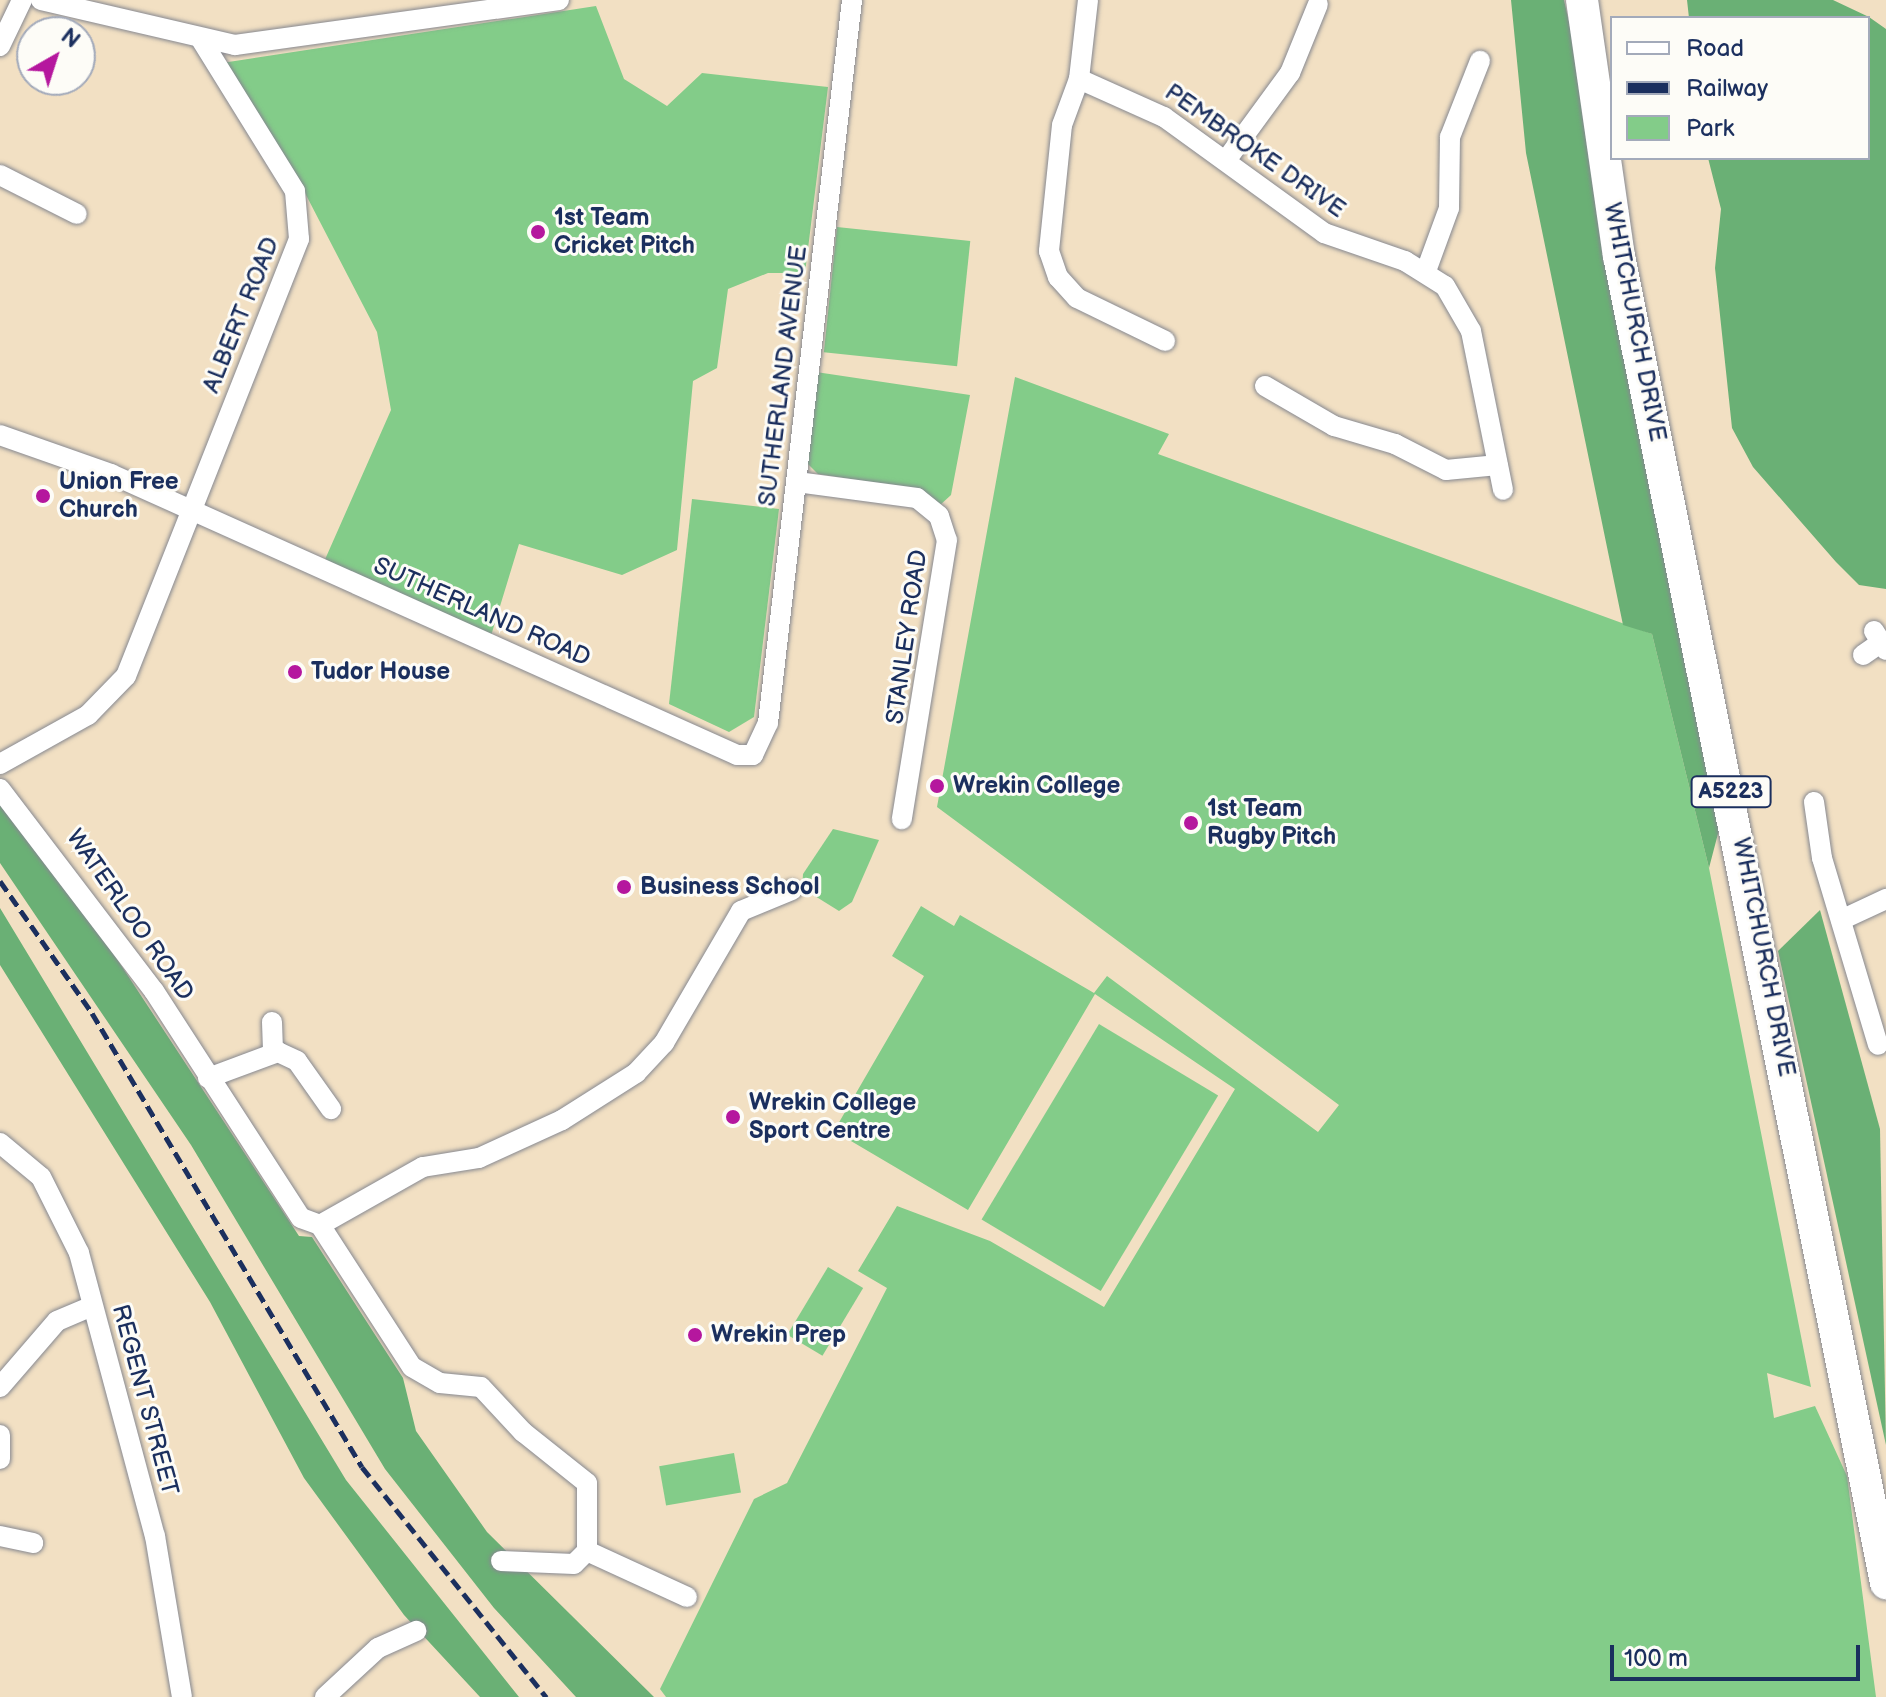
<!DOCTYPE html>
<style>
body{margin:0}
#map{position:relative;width:1886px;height:1697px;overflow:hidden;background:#f2e0c3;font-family:"Balsamiq Sans",sans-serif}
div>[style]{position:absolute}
.green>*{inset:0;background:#83cc89;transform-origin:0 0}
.forest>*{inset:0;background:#6ab075}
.roads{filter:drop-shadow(0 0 2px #868890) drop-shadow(0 0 2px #868890)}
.minor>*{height:20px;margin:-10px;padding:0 10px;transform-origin:10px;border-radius:10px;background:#fff}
.primary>*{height:32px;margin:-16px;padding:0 16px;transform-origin:16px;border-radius:16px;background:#fff}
.rail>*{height:5px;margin-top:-2.5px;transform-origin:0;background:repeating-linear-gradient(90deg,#1b2f5e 0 12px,transparent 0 18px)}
.dots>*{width:22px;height:22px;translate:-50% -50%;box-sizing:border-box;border:4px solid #fdfcf7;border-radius:50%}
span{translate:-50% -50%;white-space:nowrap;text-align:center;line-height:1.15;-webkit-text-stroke:6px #fdfcf7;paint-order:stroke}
.shield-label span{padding:2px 6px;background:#fdfcf7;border:2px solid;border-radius:6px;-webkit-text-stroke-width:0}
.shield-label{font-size:22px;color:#1b2f5e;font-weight:700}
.street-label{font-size:24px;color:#1b2f5e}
.poi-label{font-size:24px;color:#1b2f5e;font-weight:700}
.left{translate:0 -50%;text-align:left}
.legend{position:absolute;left:1610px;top:16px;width:260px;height:144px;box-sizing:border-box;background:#fdfcf7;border:2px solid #a3aaba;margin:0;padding:10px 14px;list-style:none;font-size:24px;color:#1b2f5e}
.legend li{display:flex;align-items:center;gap:16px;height:40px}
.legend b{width:40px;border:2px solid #a3aaba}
.north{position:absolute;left:16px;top:16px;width:80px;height:80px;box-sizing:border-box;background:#fdfcf7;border:2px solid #a3aaba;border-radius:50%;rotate:39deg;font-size:22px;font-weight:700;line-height:32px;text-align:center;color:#1b2f5e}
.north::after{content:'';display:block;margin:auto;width:28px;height:36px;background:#b5179e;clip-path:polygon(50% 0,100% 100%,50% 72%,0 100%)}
.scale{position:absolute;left:1610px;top:1645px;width:250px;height:36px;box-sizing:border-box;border:4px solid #1b2f5e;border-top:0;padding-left:10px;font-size:24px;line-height:28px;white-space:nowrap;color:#1b2f5e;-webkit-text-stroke:6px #fdfcf7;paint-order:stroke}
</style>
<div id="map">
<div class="green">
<div style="clip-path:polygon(596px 6px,624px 79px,667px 106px,702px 73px,828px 87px,805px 273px,768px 273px,728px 289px,717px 368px,693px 381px,677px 550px,622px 575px,519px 544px,490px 639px,323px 564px,391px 410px,377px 332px,291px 166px,222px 63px)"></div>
<div style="left:837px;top:227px;width:134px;height:126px;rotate:6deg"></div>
<div style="clip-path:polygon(816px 372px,970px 395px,951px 495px,939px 506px,921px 490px,818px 474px,806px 462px)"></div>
<div style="clip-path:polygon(1015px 377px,1169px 434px,1158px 454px,1652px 634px,1709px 868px,1811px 1387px,1767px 1373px,1774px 1418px,1815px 1406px,1847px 1476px,1876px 1697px,666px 1697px,660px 1689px,754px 1499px,787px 1483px,887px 1288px,858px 1271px,897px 1206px,990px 1241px,1104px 1307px,1235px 1089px,1095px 994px,968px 1210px,834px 1131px,924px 976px,892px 956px,921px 906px,954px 926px,960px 915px,1094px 993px,1107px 976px,1318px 1132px,1339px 1105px,937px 807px)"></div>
<div style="clip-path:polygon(692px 499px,779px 509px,754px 717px,729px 732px,669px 704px)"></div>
<div style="clip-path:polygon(833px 829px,879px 840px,852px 902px,839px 911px,802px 888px,803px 874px)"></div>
<div style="left:1099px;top:1024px;width:139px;height:228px;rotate:31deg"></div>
<div style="left:828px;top:1267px;width:41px;height:79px;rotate:31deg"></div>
<div style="left:734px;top:1453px;width:40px;height:76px;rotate:80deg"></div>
</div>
<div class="forest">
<div style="clip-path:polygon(1511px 0,1564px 0,1574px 44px,1720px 826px,1709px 868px,1652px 634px,1623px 625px,1526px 153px)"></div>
<div style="clip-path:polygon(1687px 0,1833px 0,1869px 17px,1886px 29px,1886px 589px,1859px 585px,1836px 562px,1753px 467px,1732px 428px,1715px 268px,1721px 209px,1708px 158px,1868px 158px,1868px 18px,1689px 18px)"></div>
<div style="clip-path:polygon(0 801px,46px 851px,299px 1236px,312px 1237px,403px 1378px,416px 1431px,487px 1532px,654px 1697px,576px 1697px,494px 1608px,385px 1469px,191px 1145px,0 863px)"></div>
<div style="clip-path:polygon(0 908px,346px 1480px,519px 1697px,480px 1697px,404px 1615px,304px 1478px,210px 1302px,0 965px)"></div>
<div style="clip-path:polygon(1820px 910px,1880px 1129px,1886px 1445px,1778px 951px)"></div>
</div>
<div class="roads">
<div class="minor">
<div style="left:41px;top:0;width:199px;rotate:13.1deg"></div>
<div style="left:235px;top:45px;width:327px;rotate:-7.9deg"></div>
<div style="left:1088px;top:0;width:80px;rotate:96.5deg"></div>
<div style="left:1079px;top:79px;width:49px;rotate:110.3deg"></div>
<div style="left:1062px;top:125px;width:127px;rotate:95.9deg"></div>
<div style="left:1049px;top:251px;width:28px;rotate:71deg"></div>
<div style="left:1058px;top:277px;width:28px;rotate:48deg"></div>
<div style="left:1077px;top:298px;width:98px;rotate:26deg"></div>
<div style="left:0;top:46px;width:51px;rotate:-64.4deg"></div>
<div style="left:1079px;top:79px;width:93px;rotate:24.1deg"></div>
<div style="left:1164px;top:117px;width:198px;rotate:35.9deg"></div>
<div style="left:1324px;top:233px;width:86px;rotate:19.1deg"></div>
<div style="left:1405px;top:261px;width:47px;rotate:32deg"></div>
<div style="left:1445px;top:286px;width:52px;rotate:60deg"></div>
<div style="left:1471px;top:331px;width:162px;rotate:78.6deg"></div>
<div style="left:1227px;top:159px;width:107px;rotate:-53.8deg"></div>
<div style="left:1290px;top:73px;width:74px;rotate:-67.9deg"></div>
<div style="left:0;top:175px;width:86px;rotate:26.9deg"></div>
<div style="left:1426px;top:271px;width:67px;rotate:-69.9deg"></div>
<div style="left:1449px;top:208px;width:71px;rotate:-89.2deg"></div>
<div style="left:1450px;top:137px;width:82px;rotate:-68.5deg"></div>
<div style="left:1265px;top:386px;width:80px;rotate:30.1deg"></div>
<div style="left:1334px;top:426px;width:64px;rotate:16.4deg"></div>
<div style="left:1395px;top:444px;width:57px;rotate:27deg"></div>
<div style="left:1446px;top:470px;width:52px;rotate:-5.5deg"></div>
<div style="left:0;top:435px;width:118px;rotate:19.4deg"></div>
<div style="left:111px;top:474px;width:686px;rotate:24.17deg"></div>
<div style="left:737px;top:755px;width:16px"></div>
<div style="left:753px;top:755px;width:35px;rotate:-65deg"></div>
<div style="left:768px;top:723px;width:728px;rotate:-83.37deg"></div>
<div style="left:797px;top:482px;width:121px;rotate:7.6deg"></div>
<div style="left:917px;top:498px;width:28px;rotate:39deg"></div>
<div style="left:939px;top:516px;width:25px;rotate:72deg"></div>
<div style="left:947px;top:540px;width:283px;rotate:99.2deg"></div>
<div style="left:1874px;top:631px;width:22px;rotate:58deg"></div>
<div style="left:1863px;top:655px;width:21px;rotate:-35deg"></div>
<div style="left:0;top:764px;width:101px;rotate:-29.1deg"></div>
<div style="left:88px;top:715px;width:54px;rotate:-45.7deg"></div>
<div style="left:126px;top:676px;width:470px;rotate:-68.4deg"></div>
<div style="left:299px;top:239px;width:48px;rotate:-94.8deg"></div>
<div style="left:295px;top:191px;width:180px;rotate:-121.8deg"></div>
<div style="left:0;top:789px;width:254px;rotate:52.7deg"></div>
<div style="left:154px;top:991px;width:270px;rotate:57.1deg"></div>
<div style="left:301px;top:1218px;width:20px;rotate:20deg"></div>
<div style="left:320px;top:1225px;width:118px;rotate:-29.4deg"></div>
<div style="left:423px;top:1167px;width:57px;rotate:-9.1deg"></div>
<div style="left:479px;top:1158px;width:91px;rotate:-24.6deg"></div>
<div style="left:562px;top:1120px;width:88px;rotate:-32.4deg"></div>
<div style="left:636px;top:1073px;width:41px;rotate:-47deg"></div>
<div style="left:664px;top:1043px;width:153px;rotate:-59.7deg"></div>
<div style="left:741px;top:911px;width:55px;rotate:-22.4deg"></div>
<div style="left:1814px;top:802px;width:57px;rotate:81.9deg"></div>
<div style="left:1822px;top:858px;width:195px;rotate:73.3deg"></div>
<div style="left:1841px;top:920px;width:50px;rotate:-25deg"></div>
<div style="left:272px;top:1022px;width:30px;rotate:88deg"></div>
<div style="left:208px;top:1078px;width:75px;rotate:-20.4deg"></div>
<div style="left:278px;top:1052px;width:21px;rotate:25deg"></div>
<div style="left:297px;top:1061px;width:59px;rotate:54.7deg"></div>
<div style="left:0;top:1143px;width:53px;rotate:39.7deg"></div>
<div style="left:41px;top:1177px;width:85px;rotate:63.4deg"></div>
<div style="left:79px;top:1253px;width:293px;rotate:75deg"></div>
<div style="left:155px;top:1536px;width:163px;rotate:80.5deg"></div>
<div style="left:320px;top:1225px;width:169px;rotate:57.1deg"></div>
<div style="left:412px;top:1367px;width:32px;rotate:30deg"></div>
<div style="left:440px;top:1383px;width:41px;rotate:5.6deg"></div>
<div style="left:481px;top:1387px;width:62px;rotate:47deg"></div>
<div style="left:523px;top:1432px;width:82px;rotate:38.6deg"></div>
<div style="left:587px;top:1483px;width:68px;rotate:90deg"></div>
<div style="left:587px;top:1551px;width:18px;rotate:135deg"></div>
<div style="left:574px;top:1564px;width:73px;rotate:-177.6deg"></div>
<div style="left:0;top:1387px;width:87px;rotate:-49.2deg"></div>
<div style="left:57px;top:1321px;width:38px;rotate:-23deg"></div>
<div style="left:0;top:1435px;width:24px;rotate:90deg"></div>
<div style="left:0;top:1536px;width:34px;rotate:12deg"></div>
<div style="left:587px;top:1551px;width:110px;rotate:24.7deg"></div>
<div style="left:325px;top:1697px;width:72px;rotate:-42.8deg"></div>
<div style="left:378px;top:1648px;width:42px;rotate:-24.1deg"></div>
</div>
<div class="primary">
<div style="left:1582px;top:0;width:259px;rotate:81.8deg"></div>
<div style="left:1619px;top:256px;width:1354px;rotate:78.62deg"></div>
</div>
</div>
<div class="rail">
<div style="left:0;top:881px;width:161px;rotate:55.1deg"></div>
<div style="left:92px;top:1013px;width:528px;rotate:59.26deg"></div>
<div style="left:362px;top:1467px;width:295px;rotate:51.3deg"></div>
</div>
<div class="dots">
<div style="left:538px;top:232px;background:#b5179e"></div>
<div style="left:43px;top:496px;background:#b5179e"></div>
<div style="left:295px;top:672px;background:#b5179e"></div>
<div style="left:937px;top:786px;background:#b5179e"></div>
<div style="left:1191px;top:823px;background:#b5179e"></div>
<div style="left:624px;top:887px;background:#b5179e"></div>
<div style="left:733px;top:1117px;background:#b5179e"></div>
<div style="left:695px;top:1335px;background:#b5179e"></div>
</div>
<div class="shield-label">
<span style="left:1731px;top:792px">A5223</span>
</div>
<div class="street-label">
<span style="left:1255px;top:151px;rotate:35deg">PEMBROKE DRIVE</span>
<span style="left:241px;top:315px;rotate:-68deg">ALBERT ROAD</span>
<span style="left:1635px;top:322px;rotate:79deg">WHITCHURCH DRIVE</span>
<span style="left:783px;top:376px;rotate:-83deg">SUTHERLAND AVENUE</span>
<span style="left:482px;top:612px;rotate:24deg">SUTHERLAND ROAD</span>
<span style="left:907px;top:637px;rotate:-82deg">STANLEY ROAD</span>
<span style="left:130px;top:915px;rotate:55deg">WATERLOO ROAD</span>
<span style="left:1764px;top:957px;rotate:79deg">WHITCHURCH DRIVE</span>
<span style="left:145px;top:1400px;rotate:75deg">REGENT STREET</span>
</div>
<div class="poi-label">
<span class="left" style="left:554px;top:232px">1st Team<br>Cricket Pitch</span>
<span class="left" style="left:59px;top:496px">Union Free<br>Church</span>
<span class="left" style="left:311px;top:672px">Tudor House</span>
<span class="left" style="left:953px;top:786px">Wrekin College</span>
<span class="left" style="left:1207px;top:823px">1st Team<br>Rugby Pitch</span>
<span class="left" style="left:640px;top:887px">Business School</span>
<span class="left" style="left:749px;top:1117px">Wrekin College<br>Sport Centre</span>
<span class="left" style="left:711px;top:1335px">Wrekin Prep</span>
</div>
<ul class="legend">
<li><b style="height:10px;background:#fff"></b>Road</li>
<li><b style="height:10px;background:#1b2f5e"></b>Railway</li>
<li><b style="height:22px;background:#83cc89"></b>Park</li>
</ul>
<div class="north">N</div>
<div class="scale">100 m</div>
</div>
